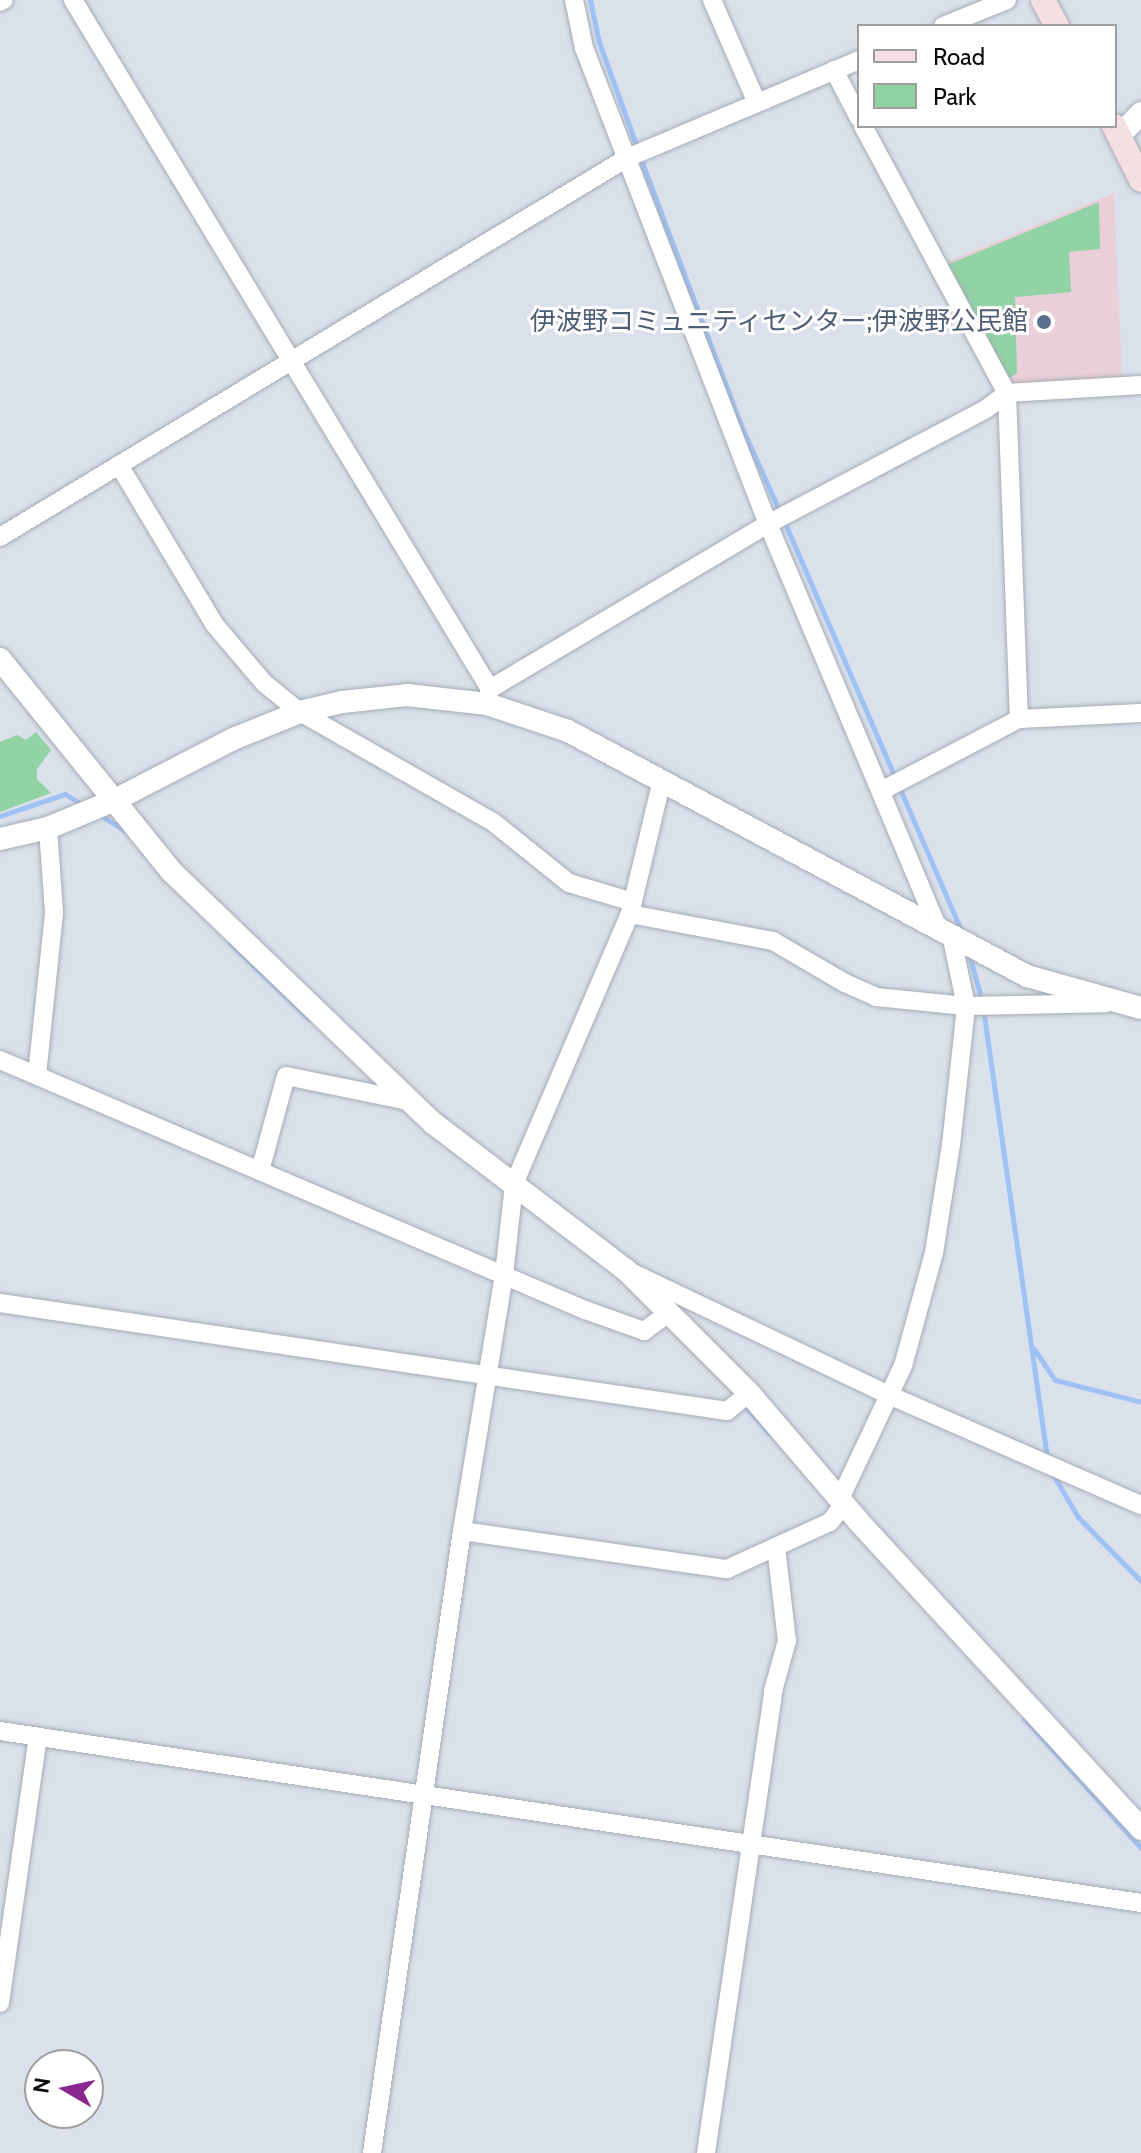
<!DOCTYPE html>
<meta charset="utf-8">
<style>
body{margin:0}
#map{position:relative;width:1141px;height:2153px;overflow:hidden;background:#dae1eb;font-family:Cabin,"Noto Sans JP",sans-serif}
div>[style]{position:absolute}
.commercial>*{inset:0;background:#e9cfd7}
.green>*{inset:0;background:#91d3a5}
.stream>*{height:5px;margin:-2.5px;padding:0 2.5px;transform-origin:2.5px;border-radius:2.5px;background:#a0c1f3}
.roads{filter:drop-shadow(0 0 2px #a6acb6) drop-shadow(0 0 2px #a6acb6)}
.minor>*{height:18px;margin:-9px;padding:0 9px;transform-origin:9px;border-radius:9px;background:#fff}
.tertiary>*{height:22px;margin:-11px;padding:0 11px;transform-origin:11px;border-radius:11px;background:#fff}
.secondary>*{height:24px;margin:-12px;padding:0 12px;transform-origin:12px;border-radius:12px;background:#f6dfe2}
.dots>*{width:22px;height:22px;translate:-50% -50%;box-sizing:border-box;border:4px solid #fff;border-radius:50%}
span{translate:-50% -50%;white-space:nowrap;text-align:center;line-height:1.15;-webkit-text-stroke:6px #fff;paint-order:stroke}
.service-label{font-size:26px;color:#4e5e75}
.right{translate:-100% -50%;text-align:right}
.legend{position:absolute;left:857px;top:24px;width:260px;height:104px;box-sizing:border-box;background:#fff;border:2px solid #9d9e9f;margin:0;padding:10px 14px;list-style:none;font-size:24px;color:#0a0d10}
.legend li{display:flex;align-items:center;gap:16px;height:40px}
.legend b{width:40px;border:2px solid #9d9e9f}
.north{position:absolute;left:24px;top:2049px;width:80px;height:80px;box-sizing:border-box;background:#fff;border:2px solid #9d9e9f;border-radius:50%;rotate:279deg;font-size:22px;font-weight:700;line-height:32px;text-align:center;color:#0a0d10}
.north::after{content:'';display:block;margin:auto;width:28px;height:36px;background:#8b288f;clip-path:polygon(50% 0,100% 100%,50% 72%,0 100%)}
</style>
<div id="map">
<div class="commercial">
<div style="clip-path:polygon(1114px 193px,1122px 379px,1006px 390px,939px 265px)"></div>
</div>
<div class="green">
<div style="clip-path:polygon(1099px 202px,1100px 249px,1069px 252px,1071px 292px,1015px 297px,1017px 373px,1004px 382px,944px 266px)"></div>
<div style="clip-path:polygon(36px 732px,51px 750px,37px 769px,37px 779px,51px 793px,0 812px,0 742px,17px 735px,26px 740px)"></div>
</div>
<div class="stream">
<div style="left:590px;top:0;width:43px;rotate:77.9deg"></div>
<div style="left:599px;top:42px;width:112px;rotate:70.1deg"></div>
<div style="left:640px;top:157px;width:290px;rotate:69.4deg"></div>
<div style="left:742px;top:428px;width:92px;rotate:65.7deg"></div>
<div style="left:784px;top:521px;width:447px;rotate:66.6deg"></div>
<div style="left:100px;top:815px;width:34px;rotate:32deg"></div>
<div style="left:0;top:816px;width:69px;rotate:-18.7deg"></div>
<div style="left:65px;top:794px;width:22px;rotate:32deg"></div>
<div style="left:230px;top:943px;width:110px;rotate:43.9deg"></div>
<div style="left:969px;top:954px;width:49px;rotate:74.5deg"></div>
<div style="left:982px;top:1001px;width:462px;rotate:81.9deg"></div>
<div style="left:1034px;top:1349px;width:37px;rotate:56deg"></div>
<div style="left:1055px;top:1380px;width:89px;rotate:14.3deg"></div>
<div style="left:744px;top:1405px;width:38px;rotate:48deg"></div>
<div style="left:1051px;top:1471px;width:53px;rotate:59.6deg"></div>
<div style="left:1078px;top:1517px;width:90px;rotate:45.5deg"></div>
<div style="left:1024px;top:1718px;width:175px;rotate:48deg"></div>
</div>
<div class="roads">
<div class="minor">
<div style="left:73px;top:0;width:805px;rotate:58.82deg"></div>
<div style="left:574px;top:0;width:49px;rotate:78.2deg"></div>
<div style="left:584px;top:48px;width:510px;rotate:68.87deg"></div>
<div style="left:768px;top:524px;width:441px;rotate:67.2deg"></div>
<div style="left:712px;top:0;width:112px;rotate:66.4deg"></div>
<div style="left:0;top:2px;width:4px;rotate:-27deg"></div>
<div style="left:943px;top:26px;width:69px;rotate:-22.1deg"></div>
<div style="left:834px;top:70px;width:54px;rotate:62.5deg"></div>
<div style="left:863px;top:126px;width:303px;rotate:61.7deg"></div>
<div style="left:1007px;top:393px;width:326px;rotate:87.9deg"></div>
<div style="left:119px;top:465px;width:185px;rotate:59.1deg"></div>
<div style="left:214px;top:624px;width:77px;rotate:49.7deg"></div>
<div style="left:264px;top:683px;width:46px;rotate:38.9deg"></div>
<div style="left:300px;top:712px;width:222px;rotate:29.7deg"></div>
<div style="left:493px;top:822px;width:97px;rotate:38.8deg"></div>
<div style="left:569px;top:883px;width:67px;rotate:16.5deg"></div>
<div style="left:0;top:537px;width:733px;rotate:-31.15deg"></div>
<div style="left:627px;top:158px;width:252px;rotate:-22.9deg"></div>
<div style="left:487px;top:701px;width:12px;rotate:-76deg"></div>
<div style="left:490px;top:689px;width:323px;rotate:-30.7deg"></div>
<div style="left:768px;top:524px;width:246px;rotate:-27.8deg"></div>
<div style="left:986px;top:409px;width:26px;rotate:-37deg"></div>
<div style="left:1007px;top:393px;width:134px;rotate:-3.4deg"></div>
<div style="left:883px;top:790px;width:153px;rotate:-27.6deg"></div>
<div style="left:1019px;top:719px;width:122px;rotate:-2.8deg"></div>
<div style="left:630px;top:914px;width:146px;rotate:10.7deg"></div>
<div style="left:773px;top:941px;width:83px;rotate:30.3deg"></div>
<div style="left:845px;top:983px;width:34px;rotate:24deg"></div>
<div style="left:876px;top:997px;width:90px;rotate:5.7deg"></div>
<div style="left:966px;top:1006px;width:140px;rotate:-1.2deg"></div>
<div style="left:0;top:1060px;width:636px;rotate:23.14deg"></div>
<div style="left:585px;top:1310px;width:63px;rotate:19.6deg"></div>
<div style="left:644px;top:1331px;width:29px;rotate:-36deg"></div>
<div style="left:37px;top:1075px;width:164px;rotate:-84deg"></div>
<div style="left:54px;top:912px;width:84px;rotate:-94.1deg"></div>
<div style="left:260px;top:1171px;width:98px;rotate:-74.7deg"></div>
<div style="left:286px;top:1076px;width:126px;rotate:11.5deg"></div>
<div style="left:633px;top:1273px;width:286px;rotate:25.5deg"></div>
<div style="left:891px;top:1396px;width:273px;rotate:23.6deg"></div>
<div style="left:0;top:1303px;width:735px;rotate:8.45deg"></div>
<div style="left:727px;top:1411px;width:28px;rotate:-39deg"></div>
<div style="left:840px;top:1499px;width:147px;rotate:-64.7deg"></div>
<div style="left:903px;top:1366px;width:117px;rotate:-74.7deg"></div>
<div style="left:934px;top:1253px;width:109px;rotate:-81.1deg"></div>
<div style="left:951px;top:1145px;width:140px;rotate:-83.8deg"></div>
<div style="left:966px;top:1006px;width:68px;rotate:-101.8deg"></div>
<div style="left:462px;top:1531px;width:268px;rotate:8.2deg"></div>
<div style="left:727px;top:1569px;width:113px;rotate:-24.5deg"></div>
<div style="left:830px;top:1522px;width:23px;rotate:-52deg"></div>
<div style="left:0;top:1731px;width:1154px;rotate:8.57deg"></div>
<div style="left:0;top:2003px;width:269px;rotate:-81.9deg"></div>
<div style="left:372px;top:2153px;width:628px;rotate:-81.77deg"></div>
<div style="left:462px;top:1531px;width:259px;rotate:-80.7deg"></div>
<div style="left:504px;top:1275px;width:92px;rotate:-83.7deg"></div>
<div style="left:514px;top:1184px;width:294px;rotate:-66.8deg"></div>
<div style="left:630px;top:914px;width:138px;rotate:-76.6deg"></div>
<div style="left:706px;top:2153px;width:467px;rotate:-81.7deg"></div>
<div style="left:773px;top:1691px;width:52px;rotate:-74.4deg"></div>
<div style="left:787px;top:1641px;width:95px;rotate:-96.7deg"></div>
</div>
<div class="tertiary">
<div style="left:1119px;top:136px;width:32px;rotate:-46deg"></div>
<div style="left:0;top:659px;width:274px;rotate:51.1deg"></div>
<div style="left:172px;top:872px;width:362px;rotate:43.9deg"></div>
<div style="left:433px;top:1123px;width:243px;rotate:37.3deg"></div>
<div style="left:626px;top:1270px;width:174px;rotate:45deg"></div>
<div style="left:749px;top:1393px;width:170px;rotate:49.5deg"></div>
<div style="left:859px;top:1522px;width:417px;rotate:47.4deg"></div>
<div style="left:0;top:839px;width:49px;rotate:-12.9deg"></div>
<div style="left:48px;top:828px;width:73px;rotate:-22.7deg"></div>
<div style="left:115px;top:800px;width:133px;rotate:-27.3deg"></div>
<div style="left:233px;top:739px;width:72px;rotate:-21.9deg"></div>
<div style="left:300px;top:712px;width:43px;rotate:-13.4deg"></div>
<div style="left:342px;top:702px;width:65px;rotate:-6.1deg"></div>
<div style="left:407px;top:695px;width:81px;rotate:6.4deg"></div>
<div style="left:487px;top:704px;width:85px;rotate:18.4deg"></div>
<div style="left:568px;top:731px;width:520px;rotate:28.09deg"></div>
<div style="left:1027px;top:976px;width:118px;rotate:15.7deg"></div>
</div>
<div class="secondary">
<div style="left:1043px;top:0;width:30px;rotate:62deg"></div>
<div style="left:1114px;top:126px;width:60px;rotate:63.4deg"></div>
</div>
</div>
<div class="dots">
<div style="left:1044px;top:322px;background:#5c6f8a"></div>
</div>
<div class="service-label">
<span class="right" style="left:1028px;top:322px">伊波野コミュニティセンター;伊波野公民館</span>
</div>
<ul class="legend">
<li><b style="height:10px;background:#f6dfe2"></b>Road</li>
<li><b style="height:22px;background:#91d3a5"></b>Park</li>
</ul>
<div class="north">N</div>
</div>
